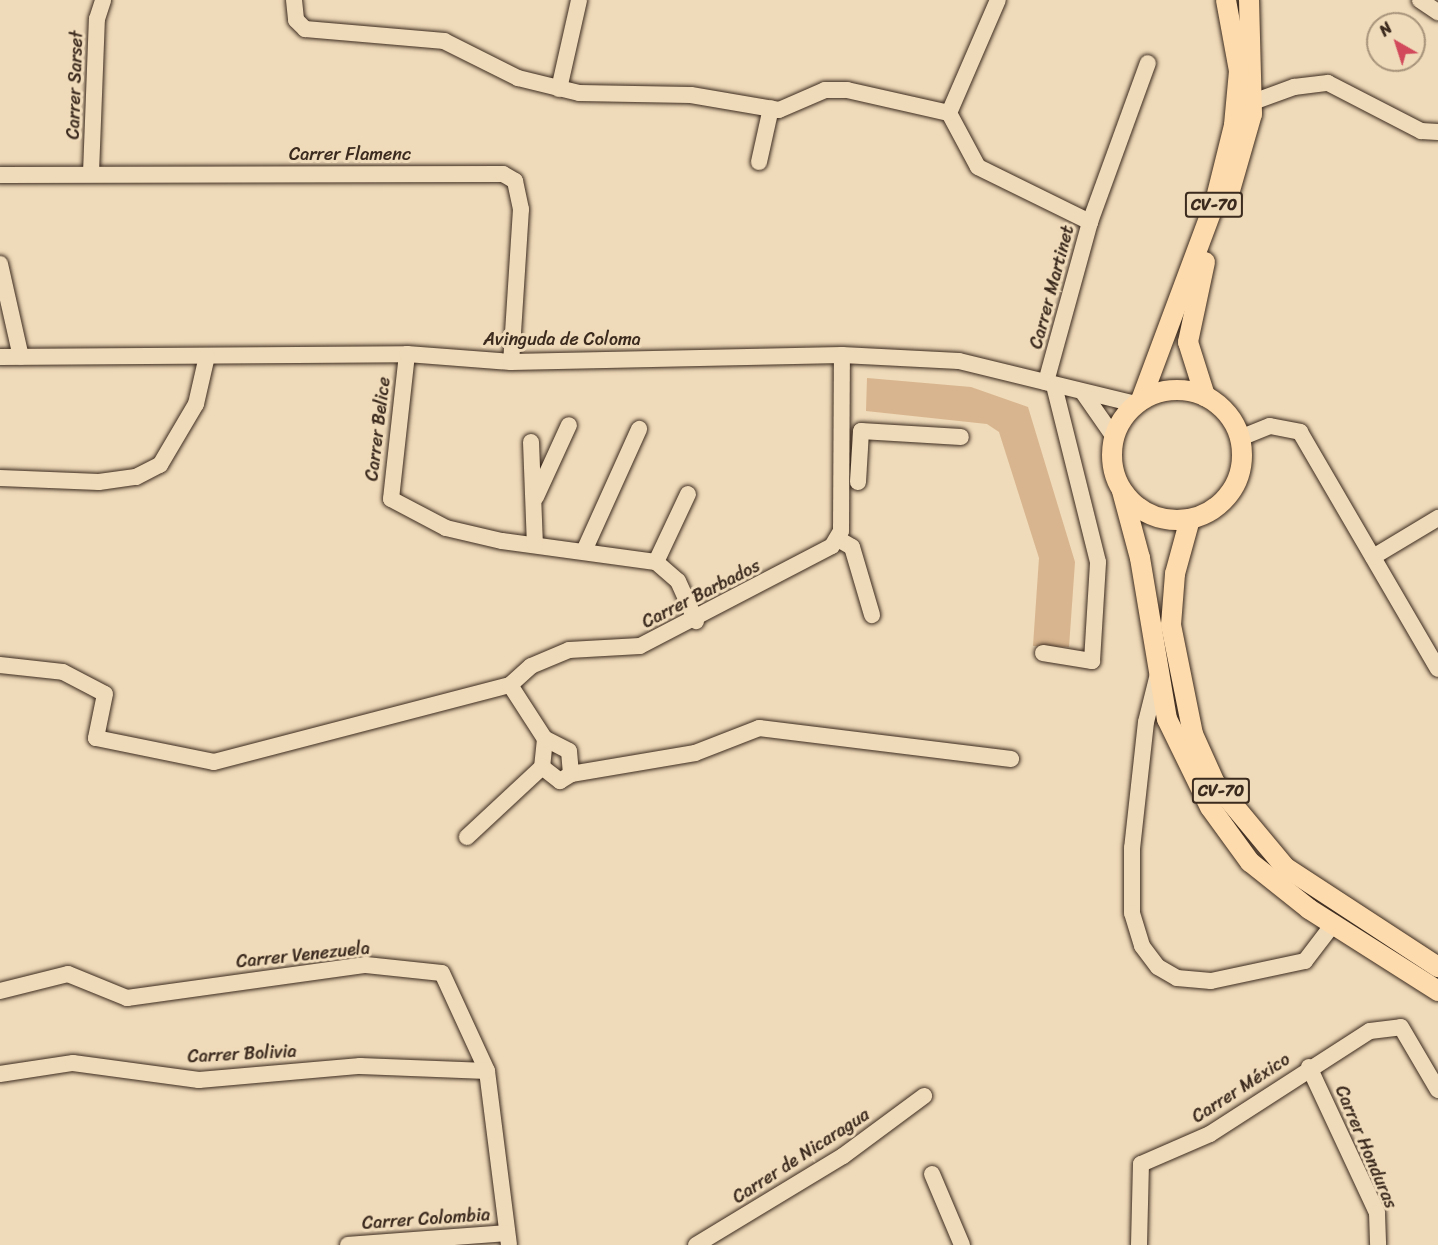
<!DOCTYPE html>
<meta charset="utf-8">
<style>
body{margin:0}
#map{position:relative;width:1438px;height:1245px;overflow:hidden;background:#efdab9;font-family:Sriracha,sans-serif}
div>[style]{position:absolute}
.building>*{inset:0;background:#d8b58e}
.roads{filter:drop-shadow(0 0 2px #3b2a1e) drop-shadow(0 0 2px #3b2a1e)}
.minor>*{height:16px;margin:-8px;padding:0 8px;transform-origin:8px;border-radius:8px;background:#efdab9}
.major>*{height:20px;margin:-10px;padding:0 10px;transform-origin:10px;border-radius:10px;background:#fedbac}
.major>.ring{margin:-10px;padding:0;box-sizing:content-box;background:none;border:20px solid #fedbac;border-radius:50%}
span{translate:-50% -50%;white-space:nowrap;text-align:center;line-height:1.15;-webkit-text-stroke:6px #efdab9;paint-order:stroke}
.shield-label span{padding:2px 4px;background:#efdab9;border:2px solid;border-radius:4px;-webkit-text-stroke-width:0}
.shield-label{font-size:16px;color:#3b2a1e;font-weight:700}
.street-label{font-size:18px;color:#3b2a1e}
.north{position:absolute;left:1366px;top:12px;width:60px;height:60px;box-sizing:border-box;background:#efdab9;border:2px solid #a7947b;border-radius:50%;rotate:321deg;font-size:16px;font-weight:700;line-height:24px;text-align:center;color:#3b2a1e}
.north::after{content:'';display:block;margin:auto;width:21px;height:27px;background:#d1495b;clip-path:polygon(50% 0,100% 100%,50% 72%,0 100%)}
</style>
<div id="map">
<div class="building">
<div style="clip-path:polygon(867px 378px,971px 387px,1028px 407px,1075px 562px,1069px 647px,1033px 646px,1039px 558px,999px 432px,987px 424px,866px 411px)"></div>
</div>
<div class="roads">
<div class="minor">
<div style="left:294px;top:0;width:20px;rotate:84deg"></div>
<div style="left:296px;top:20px;width:13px;rotate:45deg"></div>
<div style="left:305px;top:29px;width:140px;rotate:4.9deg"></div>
<div style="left:444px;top:41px;width:83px;rotate:26.6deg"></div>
<div style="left:518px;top:78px;width:63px;rotate:13.8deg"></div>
<div style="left:579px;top:93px;width:112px;rotate:1deg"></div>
<div style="left:691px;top:95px;width:89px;rotate:9.7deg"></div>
<div style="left:779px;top:110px;width:50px;rotate:-23.5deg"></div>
<div style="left:825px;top:90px;width:22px"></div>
<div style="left:847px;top:90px;width:105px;rotate:12.7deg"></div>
<div style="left:1420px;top:0;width:22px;rotate:34deg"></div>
<div style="left:559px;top:89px;width:91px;rotate:-77.3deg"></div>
<div style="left:1253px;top:102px;width:44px;rotate:-20.1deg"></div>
<div style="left:1294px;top:87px;width:34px;rotate:-7deg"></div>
<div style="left:1328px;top:83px;width:105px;rotate:27.3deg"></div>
<div style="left:1421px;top:131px;width:17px;rotate:3deg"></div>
<div style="left:949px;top:113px;width:61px;rotate:61.8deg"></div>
<div style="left:978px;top:167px;width:125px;rotate:26.2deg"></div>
<div style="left:1090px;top:222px;width:166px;rotate:105.4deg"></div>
<div style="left:949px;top:113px;width:123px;rotate:-66.6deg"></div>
<div style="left:759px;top:162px;width:55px;rotate:-77.5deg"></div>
<div style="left:91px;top:173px;width:154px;rotate:-87.8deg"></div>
<div style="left:97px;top:19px;width:20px;rotate:-72deg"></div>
<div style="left:0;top:175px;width:503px;rotate:-0.11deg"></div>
<div style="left:503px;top:174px;width:14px;rotate:30deg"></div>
<div style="left:515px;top:181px;width:29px;rotate:78deg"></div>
<div style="left:521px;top:209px;width:153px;rotate:93.7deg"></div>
<div style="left:1090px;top:222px;width:169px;rotate:-70deg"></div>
<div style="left:0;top:264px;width:95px;rotate:77.3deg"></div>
<div style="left:407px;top:354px;width:146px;rotate:96.3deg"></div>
<div style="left:391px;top:499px;width:62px;rotate:27.8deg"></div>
<div style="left:446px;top:528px;width:57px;rotate:13.1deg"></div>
<div style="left:502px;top:541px;width:155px;rotate:7.8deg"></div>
<div style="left:656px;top:562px;width:29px;rotate:41deg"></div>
<div style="left:678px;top:581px;width:44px;rotate:65.8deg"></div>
<div style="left:0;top:357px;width:407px;rotate:-0.4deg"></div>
<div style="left:407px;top:354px;width:104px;rotate:4.4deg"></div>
<div style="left:511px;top:362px;width:331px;rotate:-1.2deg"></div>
<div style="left:842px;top:355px;width:117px;rotate:2.9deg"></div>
<div style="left:959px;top:361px;width:181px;rotate:13.7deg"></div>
<div style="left:1084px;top:394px;width:52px;rotate:55.1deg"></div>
<div style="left:1240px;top:438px;width:32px;rotate:-22deg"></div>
<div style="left:1270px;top:426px;width:31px;rotate:11deg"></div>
<div style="left:1300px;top:432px;width:274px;rotate:59.8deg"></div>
<div style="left:531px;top:442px;width:103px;rotate:87.8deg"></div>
<div style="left:0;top:478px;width:99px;rotate:2.3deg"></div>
<div style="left:99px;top:482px;width:37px;rotate:-8deg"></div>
<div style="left:136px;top:477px;width:27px;rotate:-27deg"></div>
<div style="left:160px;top:465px;width:71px;rotate:-59.5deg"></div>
<div style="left:196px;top:404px;width:49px;rotate:-77.1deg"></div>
<div style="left:858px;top:482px;width:51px;rotate:-86.6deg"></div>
<div style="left:861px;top:431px;width:100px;rotate:3.4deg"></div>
<div style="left:536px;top:497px;width:79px;rotate:-65.4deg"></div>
<div style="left:838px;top:539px;width:16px;rotate:30deg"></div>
<div style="left:852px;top:547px;width:71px;rotate:73.6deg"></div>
<div style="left:584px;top:551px;width:134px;rotate:-65.7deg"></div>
<div style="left:1373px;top:557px;width:76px;rotate:-31deg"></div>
<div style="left:656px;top:562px;width:75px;rotate:-64.8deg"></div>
<div style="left:1043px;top:653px;width:50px;rotate:9.3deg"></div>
<div style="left:1092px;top:661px;width:99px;rotate:-86.5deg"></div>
<div style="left:1098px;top:562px;width:182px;rotate:-104deg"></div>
<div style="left:0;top:665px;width:63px;rotate:6.3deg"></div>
<div style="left:63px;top:672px;width:47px;rotate:27.6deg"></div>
<div style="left:105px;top:694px;width:45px;rotate:101.6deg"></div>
<div style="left:96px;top:738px;width:120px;rotate:11.5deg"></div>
<div style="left:214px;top:762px;width:306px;rotate:-14.6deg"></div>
<div style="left:1158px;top:674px;width:49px;rotate:104deg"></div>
<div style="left:1146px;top:722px;width:127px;rotate:96.3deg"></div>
<div style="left:1132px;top:848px;width:65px;rotate:90deg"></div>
<div style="left:1132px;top:913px;width:34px;rotate:73deg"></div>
<div style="left:1142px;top:946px;width:26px;rotate:53deg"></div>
<div style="left:1158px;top:967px;width:22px;rotate:30deg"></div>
<div style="left:1177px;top:978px;width:34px;rotate:5deg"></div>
<div style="left:1211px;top:981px;width:96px;rotate:-12deg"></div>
<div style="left:1305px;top:961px;width:48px;rotate:-52.7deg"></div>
<div style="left:545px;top:739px;width:28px;rotate:96deg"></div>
<div style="left:542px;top:767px;width:23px;rotate:38deg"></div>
<div style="left:560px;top:781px;width:13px;rotate:-32deg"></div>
<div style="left:571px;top:774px;width:126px;rotate:-9.6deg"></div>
<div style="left:695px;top:753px;width:69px;rotate:-21.3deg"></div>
<div style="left:759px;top:728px;width:254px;rotate:7deg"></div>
<div style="left:571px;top:774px;width:23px;rotate:-95deg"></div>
<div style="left:569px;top:751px;width:27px;rotate:-153deg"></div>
<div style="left:545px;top:739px;width:64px;rotate:-122.9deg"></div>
<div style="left:510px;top:685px;width:28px;rotate:-42deg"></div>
<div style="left:531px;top:666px;width:41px;rotate:-22.8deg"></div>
<div style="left:569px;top:650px;width:71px;rotate:-3.2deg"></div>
<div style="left:640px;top:646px;width:216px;rotate:-27.5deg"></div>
<div style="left:832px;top:546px;width:17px;rotate:-59deg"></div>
<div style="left:841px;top:531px;width:176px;rotate:-89.7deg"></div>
<div style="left:467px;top:837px;width:103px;rotate:-43deg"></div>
<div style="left:0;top:991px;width:70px;rotate:-14deg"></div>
<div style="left:68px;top:974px;width:64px;rotate:22.1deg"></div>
<div style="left:127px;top:998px;width:241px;rotate:-7.9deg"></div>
<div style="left:366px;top:965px;width:76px;rotate:6deg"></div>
<div style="left:442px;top:973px;width:108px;rotate:65.3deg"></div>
<div style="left:487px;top:1071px;width:175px;rotate:82.8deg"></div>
<div style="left:1309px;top:1067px;width:161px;rotate:65deg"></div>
<div style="left:1377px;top:1213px;width:32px;rotate:88deg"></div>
<div style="left:0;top:1074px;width:74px;rotate:-8.6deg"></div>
<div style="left:73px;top:1063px;width:127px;rotate:7.7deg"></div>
<div style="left:199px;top:1080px;width:162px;rotate:-5deg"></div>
<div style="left:360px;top:1066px;width:127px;rotate:2.3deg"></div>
<div style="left:932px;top:1174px;width:77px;rotate:67.1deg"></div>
<div style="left:348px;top:1245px;width:159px;rotate:-4.3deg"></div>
<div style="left:696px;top:1245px;width:172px;rotate:-31.2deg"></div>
<div style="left:843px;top:1156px;width:101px;rotate:-36.5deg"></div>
<div style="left:1139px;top:1245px;width:81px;rotate:-88.6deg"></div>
<div style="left:1141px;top:1164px;width:75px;rotate:-23.5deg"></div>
<div style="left:1210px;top:1134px;width:190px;rotate:-32.8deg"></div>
<div style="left:1370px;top:1031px;width:31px;rotate:-7deg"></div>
<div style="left:1401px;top:1027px;width:73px;rotate:59.6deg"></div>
</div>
<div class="major">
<div style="left:1227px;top:201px;width:91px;rotate:-74deg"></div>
<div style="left:1252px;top:114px;width:114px;rotate:-91.5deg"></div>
<div style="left:1205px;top:262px;width:82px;rotate:102deg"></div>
<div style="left:1188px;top:342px;width:57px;rotate:72.5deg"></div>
<div class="ring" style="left:1112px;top:390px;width:110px;height:110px"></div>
<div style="left:1141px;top:400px;width:211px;rotate:-69.5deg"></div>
<div style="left:1215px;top:202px;width:79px;rotate:-76.1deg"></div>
<div style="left:1234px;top:125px;width:54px;rotate:-84.7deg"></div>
<div style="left:1239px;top:71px;width:72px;rotate:-100.4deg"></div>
<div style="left:1122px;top:491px;width:69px;rotate:75deg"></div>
<div style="left:1140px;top:558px;width:163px;rotate:80.5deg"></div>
<div style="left:1167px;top:719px;width:98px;rotate:64deg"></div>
<div style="left:1210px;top:807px;width:68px;rotate:54deg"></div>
<div style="left:1250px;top:862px;width:75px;rotate:38.5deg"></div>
<div style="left:1309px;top:909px;width:153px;rotate:32.4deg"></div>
<div style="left:1190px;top:519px;width:57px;rotate:105.3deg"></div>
<div style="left:1175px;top:574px;width:51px;rotate:94.5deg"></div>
<div style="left:1171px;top:625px;width:111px;rotate:78.6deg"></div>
<div style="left:1193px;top:734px;width:54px;rotate:65.8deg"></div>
<div style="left:1215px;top:783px;width:109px;rotate:50.2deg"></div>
<div style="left:1285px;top:867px;width:183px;rotate:33.2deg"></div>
</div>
</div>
<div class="shield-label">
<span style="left:1214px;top:205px">CV-70</span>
<span style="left:1221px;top:791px">CV-70</span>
</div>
<div class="street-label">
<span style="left:75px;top:85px;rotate:-88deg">Carrer Sarset</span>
<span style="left:350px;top:154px">Carrer Flamenc</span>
<span style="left:1052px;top:287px;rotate:-75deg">Carrer Martinet</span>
<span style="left:562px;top:339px">Avinguda de Coloma</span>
<span style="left:378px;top:429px;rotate:-83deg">Carrer Belice</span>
<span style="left:701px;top:594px;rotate:-27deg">Carrer Barbados</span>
<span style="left:303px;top:955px;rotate:-6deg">Carrer Venezuela</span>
<span style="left:242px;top:1054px;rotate:-3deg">Carrer Bolivia</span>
<span style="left:1241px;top:1088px;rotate:-33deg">Carrer México</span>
<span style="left:1366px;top:1147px;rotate:67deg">Carrer Honduras</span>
<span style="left:801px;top:1156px;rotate:-33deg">Carrer de Nicaragua</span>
<span style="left:426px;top:1219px;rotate:-4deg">Carrer Colombia</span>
</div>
<div class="north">N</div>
</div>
